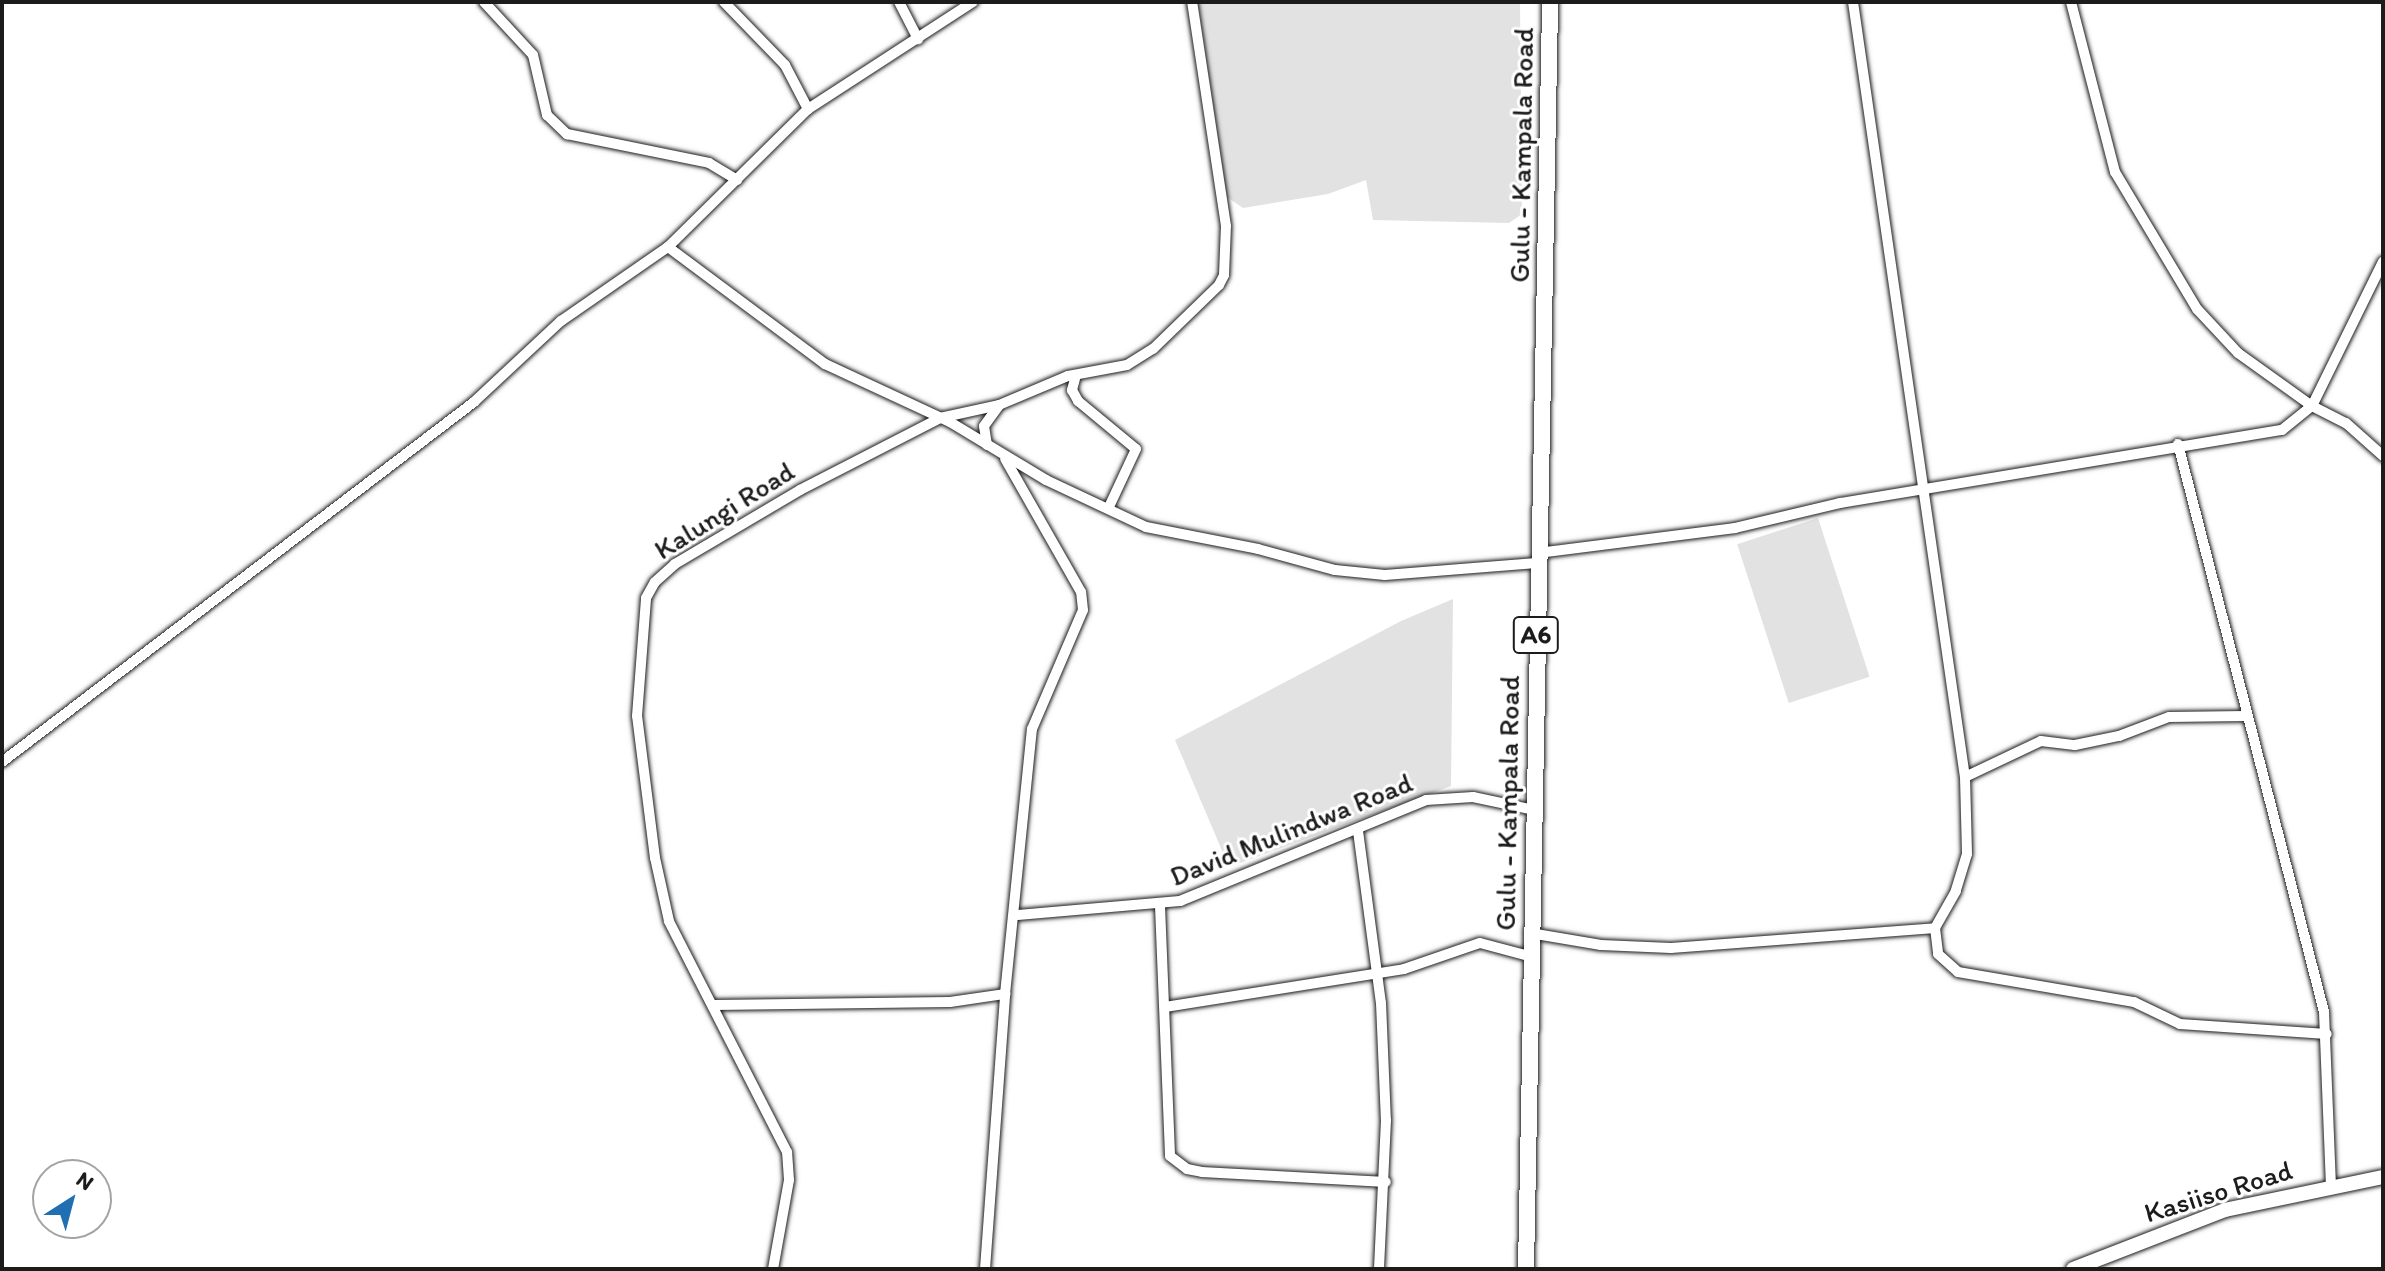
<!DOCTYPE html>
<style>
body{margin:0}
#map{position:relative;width:2385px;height:1271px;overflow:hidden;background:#fff;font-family:Itim,sans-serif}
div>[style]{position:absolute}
.green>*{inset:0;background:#e2e2e2;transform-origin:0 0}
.roads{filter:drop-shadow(0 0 2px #1c1c1c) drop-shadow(0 0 2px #1c1c1c)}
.minor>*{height:10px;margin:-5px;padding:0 5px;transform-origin:5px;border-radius:5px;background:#fff}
.secondary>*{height:14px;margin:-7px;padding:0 7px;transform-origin:7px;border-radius:7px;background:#fff}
.primary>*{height:16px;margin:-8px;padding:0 8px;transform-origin:8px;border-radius:8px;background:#fff}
span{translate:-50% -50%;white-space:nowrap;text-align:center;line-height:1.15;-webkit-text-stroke:6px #fff;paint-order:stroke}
.shield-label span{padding:2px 6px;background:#fff;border:2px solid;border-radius:6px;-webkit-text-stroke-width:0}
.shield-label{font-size:26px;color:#1c1c1c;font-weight:700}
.street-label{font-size:28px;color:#1c1c1c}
.frame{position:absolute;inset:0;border:4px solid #1c1c1c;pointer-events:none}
.north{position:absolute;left:32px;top:1159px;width:80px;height:80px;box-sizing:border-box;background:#fff;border:2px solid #a4a4a4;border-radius:50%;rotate:36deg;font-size:22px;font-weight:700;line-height:32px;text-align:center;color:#1c1c1c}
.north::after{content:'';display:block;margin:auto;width:28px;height:36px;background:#1f6fb2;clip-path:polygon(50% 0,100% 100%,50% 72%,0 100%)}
</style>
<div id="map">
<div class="green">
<div style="clip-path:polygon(1198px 2px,1520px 2px,1522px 214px,1509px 223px,1373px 220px,1366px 180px,1328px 194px,1243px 208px,1227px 197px)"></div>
<div style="left:1818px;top:518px;width:167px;height:85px;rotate:72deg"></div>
<div style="clip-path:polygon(1453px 599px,1451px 786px,1229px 867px,1175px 740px,1401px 621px)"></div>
</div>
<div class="roads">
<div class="minor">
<div style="left:484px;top:2px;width:72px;rotate:47.2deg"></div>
<div style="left:533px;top:55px;width:62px;rotate:76.9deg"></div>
<div style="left:547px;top:115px;width:28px;rotate:44deg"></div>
<div style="left:567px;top:134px;width:145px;rotate:11.5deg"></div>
<div style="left:709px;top:163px;width:33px;rotate:31deg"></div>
<div style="left:724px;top:2px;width:88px;rotate:45.9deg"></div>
<div style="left:785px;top:65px;width:50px;rotate:62.4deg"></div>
<div style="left:899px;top:2px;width:42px;rotate:62.8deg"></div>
<div style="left:1853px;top:2px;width:783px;rotate:81.78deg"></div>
<div style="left:1965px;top:777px;width:77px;rotate:88.5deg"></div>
<div style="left:1967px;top:854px;width:39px;rotate:107deg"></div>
<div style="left:1956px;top:891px;width:43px;rotate:119.6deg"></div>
<div style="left:1935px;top:928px;width:26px;rotate:83deg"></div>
<div style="left:1938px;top:954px;width:27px;rotate:42deg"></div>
<div style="left:1958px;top:972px;width:179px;rotate:9.7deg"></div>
<div style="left:2134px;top:1002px;width:51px;rotate:25.6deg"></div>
<div style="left:2180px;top:1024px;width:147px;rotate:3.9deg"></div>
<div style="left:2071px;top:2px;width:176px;rotate:75.5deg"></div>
<div style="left:2115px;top:172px;width:160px;rotate:59.1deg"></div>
<div style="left:2197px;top:309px;width:60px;rotate:47deg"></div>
<div style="left:2238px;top:353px;width:91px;rotate:35.6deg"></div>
<div style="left:2312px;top:406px;width:38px;rotate:27deg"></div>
<div style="left:2346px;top:423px;width:50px;rotate:41.7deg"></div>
<div style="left:668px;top:247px;width:196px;rotate:36.7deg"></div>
<div style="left:825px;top:364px;width:138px;rotate:24.9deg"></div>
<div style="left:950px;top:422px;width:112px;rotate:31.1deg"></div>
<div style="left:1046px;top:480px;width:110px;rotate:25.2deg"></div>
<div style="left:1146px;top:527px;width:114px;rotate:11.1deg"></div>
<div style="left:1258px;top:549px;width:80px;rotate:15.3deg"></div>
<div style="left:1335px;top:570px;width:50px;rotate:5.7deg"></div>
<div style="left:1385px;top:575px;width:152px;rotate:-4.5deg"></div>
<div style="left:1076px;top:375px;width:16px;rotate:105deg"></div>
<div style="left:1072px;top:390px;width:13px;rotate:61deg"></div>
<div style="left:1078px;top:401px;width:75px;rotate:39.6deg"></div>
<div style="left:1136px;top:449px;width:64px;rotate:115deg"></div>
<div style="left:2178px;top:444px;width:586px;rotate:75.58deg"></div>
<div style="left:2324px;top:1012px;width:174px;rotate:87.7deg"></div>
<div style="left:987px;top:445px;width:19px;rotate:-99deg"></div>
<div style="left:984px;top:426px;width:26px;rotate:-54deg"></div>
<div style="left:1538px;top:553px;width:199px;rotate:-7.2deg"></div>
<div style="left:1735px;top:528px;width:108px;rotate:-13.4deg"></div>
<div style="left:1840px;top:503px;width:448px;rotate:-9.4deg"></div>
<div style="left:2282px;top:430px;width:38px;rotate:-39deg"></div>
<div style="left:2312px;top:406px;width:161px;rotate:-63.8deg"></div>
<div style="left:2px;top:762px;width:594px;rotate:-37.33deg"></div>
<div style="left:474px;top:402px;width:119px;rotate:-43deg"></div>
<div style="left:561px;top:321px;width:130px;rotate:-34.7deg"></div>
<div style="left:668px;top:247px;width:197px;rotate:-44.6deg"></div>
<div style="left:808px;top:109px;width:197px;rotate:-33deg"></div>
<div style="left:1965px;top:777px;width:84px;rotate:-25.3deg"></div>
<div style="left:2041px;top:741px;width:34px;rotate:7deg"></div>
<div style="left:2075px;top:745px;width:45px;rotate:-11.6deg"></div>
<div style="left:2119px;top:736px;width:53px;rotate:-20.8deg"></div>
<div style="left:2169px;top:717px;width:76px;rotate:-0.8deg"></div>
<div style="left:1358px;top:831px;width:174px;rotate:82.4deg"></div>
<div style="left:1381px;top:1003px;width:117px;rotate:87.6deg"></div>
<div style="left:1386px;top:1120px;width:149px;rotate:92.7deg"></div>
<div style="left:1160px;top:906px;width:250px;rotate:87.7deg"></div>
<div style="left:1170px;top:1156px;width:21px;rotate:37deg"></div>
<div style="left:1187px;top:1169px;width:15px;rotate:11deg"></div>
<div style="left:1202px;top:1172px;width:184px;rotate:3.1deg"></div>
<div style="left:1017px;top:915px;width:164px;rotate:-4.9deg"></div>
<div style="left:1180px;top:901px;width:266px;rotate:-22.3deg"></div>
<div style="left:1426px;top:800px;width:47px;rotate:-3.7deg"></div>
<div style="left:1473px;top:797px;width:62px;rotate:12deg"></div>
<div style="left:1530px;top:933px;width:72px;rotate:9.6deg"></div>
<div style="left:1601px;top:945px;width:70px;rotate:2.5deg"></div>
<div style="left:1671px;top:948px;width:265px;rotate:-4.3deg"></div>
<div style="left:714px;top:1005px;width:236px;rotate:-0.7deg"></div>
<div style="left:950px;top:1002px;width:56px;rotate:-8.3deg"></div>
<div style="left:1165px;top:1007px;width:242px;rotate:-9deg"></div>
<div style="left:1404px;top:969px;width:80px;rotate:-18.9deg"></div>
<div style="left:1480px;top:943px;width:51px;rotate:14.9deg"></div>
<div style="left:773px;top:1269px;width:90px;rotate:-79.8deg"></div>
<div style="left:789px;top:1180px;width:28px;rotate:-94deg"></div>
<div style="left:787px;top:1152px;width:259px;rotate:-117.1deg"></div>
<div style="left:669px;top:921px;width:65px;rotate:-102.5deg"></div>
<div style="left:655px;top:858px;width:143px;rotate:-97.2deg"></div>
<div style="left:637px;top:716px;width:118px;rotate:-85.6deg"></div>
<div style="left:646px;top:598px;width:18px;rotate:-61deg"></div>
<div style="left:655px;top:582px;width:27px;rotate:-42deg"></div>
<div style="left:675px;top:564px;width:145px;rotate:-30.6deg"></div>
<div style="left:800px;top:490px;width:157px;rotate:-27.2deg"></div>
<div style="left:940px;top:418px;width:60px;rotate:-12.4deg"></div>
<div style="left:999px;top:405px;width:75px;rotate:-22.8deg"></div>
<div style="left:1068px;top:376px;width:60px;rotate:-10.6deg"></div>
<div style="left:1127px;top:365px;width:31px;rotate:-32deg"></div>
<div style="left:1153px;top:349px;width:92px;rotate:-44.1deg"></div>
<div style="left:1219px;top:285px;width:11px;rotate:-63deg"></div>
<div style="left:1224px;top:275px;width:49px;rotate:-87.7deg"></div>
<div style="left:1226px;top:226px;width:227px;rotate:-98.6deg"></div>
<div style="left:985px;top:1269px;width:276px;rotate:-85.8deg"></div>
<div style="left:1005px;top:994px;width:266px;rotate:-84.2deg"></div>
<div style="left:1032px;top:729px;width:129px;rotate:-66.8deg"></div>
<div style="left:1083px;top:610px;width:18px;rotate:-96deg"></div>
<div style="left:1081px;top:592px;width:153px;rotate:-119.7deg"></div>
</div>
<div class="secondary">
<div style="left:2073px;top:1269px;width:163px;rotate:-21.2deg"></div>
<div style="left:2225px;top:1210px;width:161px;rotate:-11.8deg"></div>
</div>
<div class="primary">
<div style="left:1526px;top:1269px;width:1267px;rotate:-88.91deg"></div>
</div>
</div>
<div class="shield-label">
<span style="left:1536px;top:635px">A6</span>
</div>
<div class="street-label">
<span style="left:1521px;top:155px;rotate:-89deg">Gulu - Kampala Road</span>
<span style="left:724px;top:510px;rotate:-32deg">Kalungi Road</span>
<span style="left:1507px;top:803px;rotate:-89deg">Gulu - Kampala Road</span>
<span style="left:1291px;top:829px;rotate:-22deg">David Mulindwa Road</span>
<span style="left:2218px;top:1191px;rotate:-17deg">Kasiiso Road</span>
</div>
<div class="frame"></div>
<div class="north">N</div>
</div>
